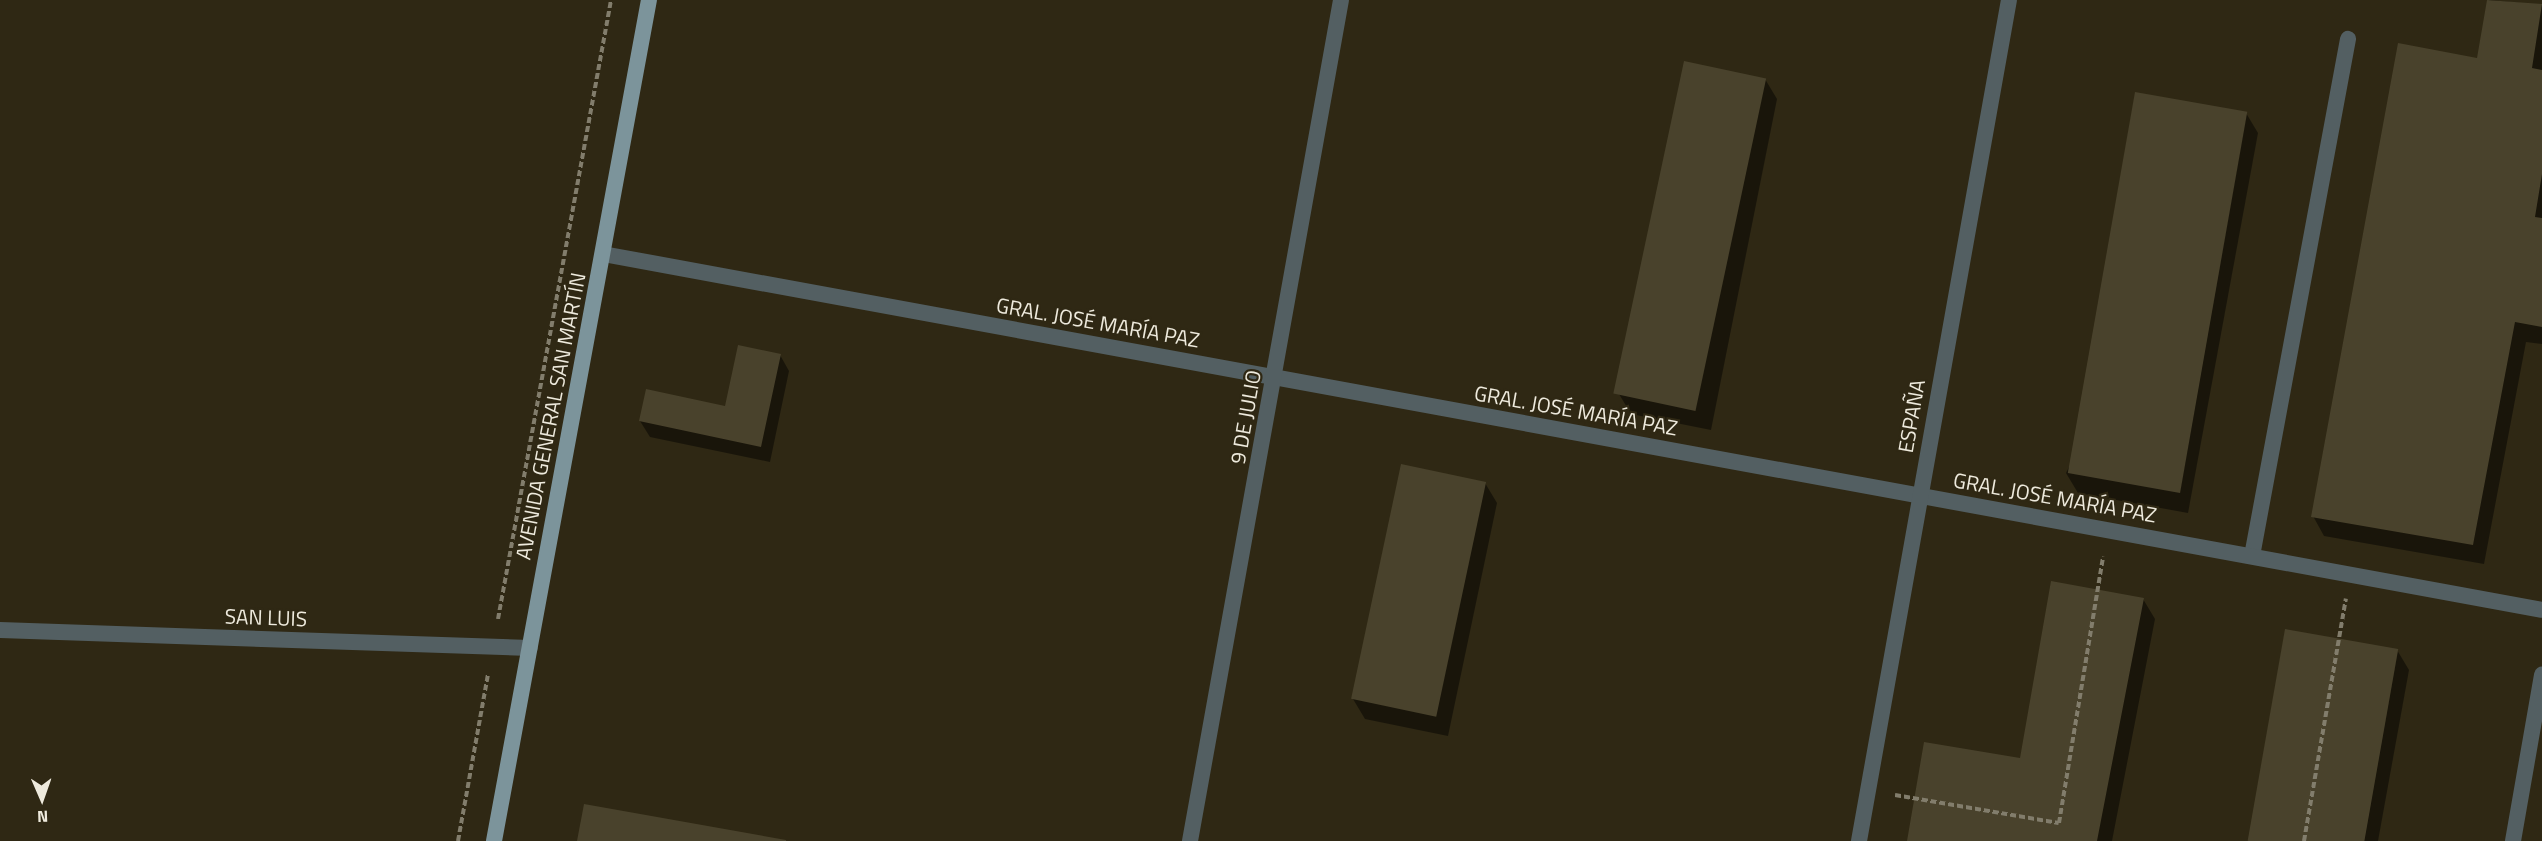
<!DOCTYPE html>
<meta charset="utf-8">
<style>
body{margin:0}
#map{position:relative;width:2542px;height:841px;overflow:hidden;background:#2f2814;font-family:"Titillium Web",sans-serif}
div>[style]{position:absolute}
.shadow>*{inset:0;background:#0007}
.building>*{inset:0;background:#49422c;transform-origin:0 0}
.path>*{height:4px;margin-top:-2px;transform-origin:0;background:repeating-linear-gradient(90deg,#827d6c 0 6px,transparent 0 9px)}
.service>*{height:16px;margin:-8px;padding:0 8px;transform-origin:8px;border-radius:8px;background:#535f62}
.minor>*{height:16px;margin:-8px;padding:0 8px;transform-origin:8px;border-radius:8px;background:#535f62}
.tertiary>*{height:16px;margin:-8px;padding:0 8px;transform-origin:8px;border-radius:8px;background:#535f62}
.primary>*{height:16px;margin:-8px;padding:0 8px;transform-origin:8px;border-radius:8px;background:#7c949b}
span{translate:-50% -50%;white-space:nowrap;text-align:center;line-height:1.15;-webkit-text-stroke:4.5px #2f2814;paint-order:stroke}
.street-label{font-size:21px;color:#eeeadd}
.north{position:absolute;left:12px;top:769px;width:60px;height:60px;-webkit-text-stroke:4px #2f2814;paint-order:stroke;rotate:178deg;font-size:16px;font-weight:700;line-height:24px;text-align:center;color:#eeeadd}
.north::after{content:'';display:block;margin:auto;width:21px;height:27px;background:#eeeadd;clip-path:polygon(50% 0,100% 100%,50% 72%,0 100%)}
</style>
<div id="map">
<div class="shadow">
<div style="clip-path:polygon(2489px 0,2542px 5px,2542px 344px,2526px 342px,2484px 564px,2324px 536px,2313px 516px,2478px 60px)"></div>
<div style="clip-path:polygon(1765px 79px,1777px 99px,1711px 430px,1631px 414px,1619px 394px)"></div>
<div style="clip-path:polygon(2246px 113px,2258px 133px,2188px 513px,2078px 493px,2066px 473px)"></div>
<div style="clip-path:polygon(780px 355px,789px 371px,770px 462px,650px 437px,640px 421px,726px 408px)"></div>
<div style="clip-path:polygon(1485px 483px,1497px 503px,1448px 736px,1365px 719px,1353px 699px)"></div>
<div style="clip-path:polygon(2143px 599px,2155px 619px,2112px 841px,1908px 841px,2021px 760px)"></div>
<div style="clip-path:polygon(2397px 650px,2409px 670px,2378px 841px,2252px 841px)"></div>
</div>
<div class="building">
<div style="clip-path:polygon(2487px 0,2542px 4px,2532px 68px,2542px 70px,2542px 174px,2535px 217px,2542px 218px,2542px 327px,2515px 322px,2473px 545px,2311px 517px,2398px 43px,2477px 58px)"></div>
<div style="left:1684px;top:61px;width:84px;height:340px;rotate:12deg"></div>
<div style="left:2135px;top:92px;width:114px;height:387px;rotate:10deg"></div>
<div style="clip-path:polygon(738px 345px,781px 354px,761px 447px,639px 421px,646px 389px,725px 406px)"></div>
<div style="left:1401px;top:464px;width:87px;height:240px;rotate:12deg"></div>
<div style="clip-path:polygon(2051px 581px,2144px 598px,2097px 841px,1907px 841px,1924px 742px,2020px 758px)"></div>
<div style="left:2285px;top:629px;width:115px;height:215px;rotate:10deg"></div>
<div style="clip-path:polygon(584px 804px,786px 840px,786px 841px,577px 841px)"></div>
</div>
<div class="path">
<div style="left:498px;top:619px;width:629px;rotate:-79.65deg"></div>
<div style="left:1895px;top:795px;width:166px;rotate:9.7deg"></div>
<div style="left:2059px;top:823px;width:270px;rotate:-80.6deg"></div>
<div style="left:458px;top:841px;width:170px;rotate:-79.8deg"></div>
<div style="left:2304px;top:841px;width:246px;rotate:-80.2deg"></div>
</div>
<div class="service">
<div style="left:2252px;top:556px;width:526px;rotate:-79.48deg"></div>
</div>
<div class="minor">
<div style="left:603px;top:254px;width:1971px;rotate:10.4deg"></div>
<div style="left:0;top:630px;width:530px;rotate:1.95deg"></div>
<div style="left:1190px;top:841px;width:854px;rotate:-79.82deg"></div>
<div style="left:1859px;top:841px;width:854px;rotate:-79.89deg"></div>
</div>
<div class="tertiary">
<div style="left:2513px;top:841px;width:169px;rotate:-80.1deg"></div>
</div>
<div class="primary">
<div style="left:494px;top:841px;width:855px;rotate:-79.56deg"></div>
</div>
<div class="street-label">
<span style="left:1098px;top:322px;rotate:10deg">GRAL. JOSÉ MARÍA PAZ</span>
<span style="left:1576px;top:410px;rotate:10deg">GRAL. JOSÉ MARÍA PAZ</span>
<span style="left:550px;top:416px;rotate:-79deg">AVENIDA GENERAL SAN MARTÍN</span>
<span style="left:1911px;top:416px;rotate:-80deg">ESPAÑA</span>
<span style="left:1245px;top:417px;rotate:-80deg">9 DE JULIO</span>
<span style="left:2055px;top:497px;rotate:10deg">GRAL. JOSÉ MARÍA PAZ</span>
<span style="left:266px;top:617px;rotate:2deg">SAN LUIS</span>
</div>
<div class="north">N</div>
</div>
